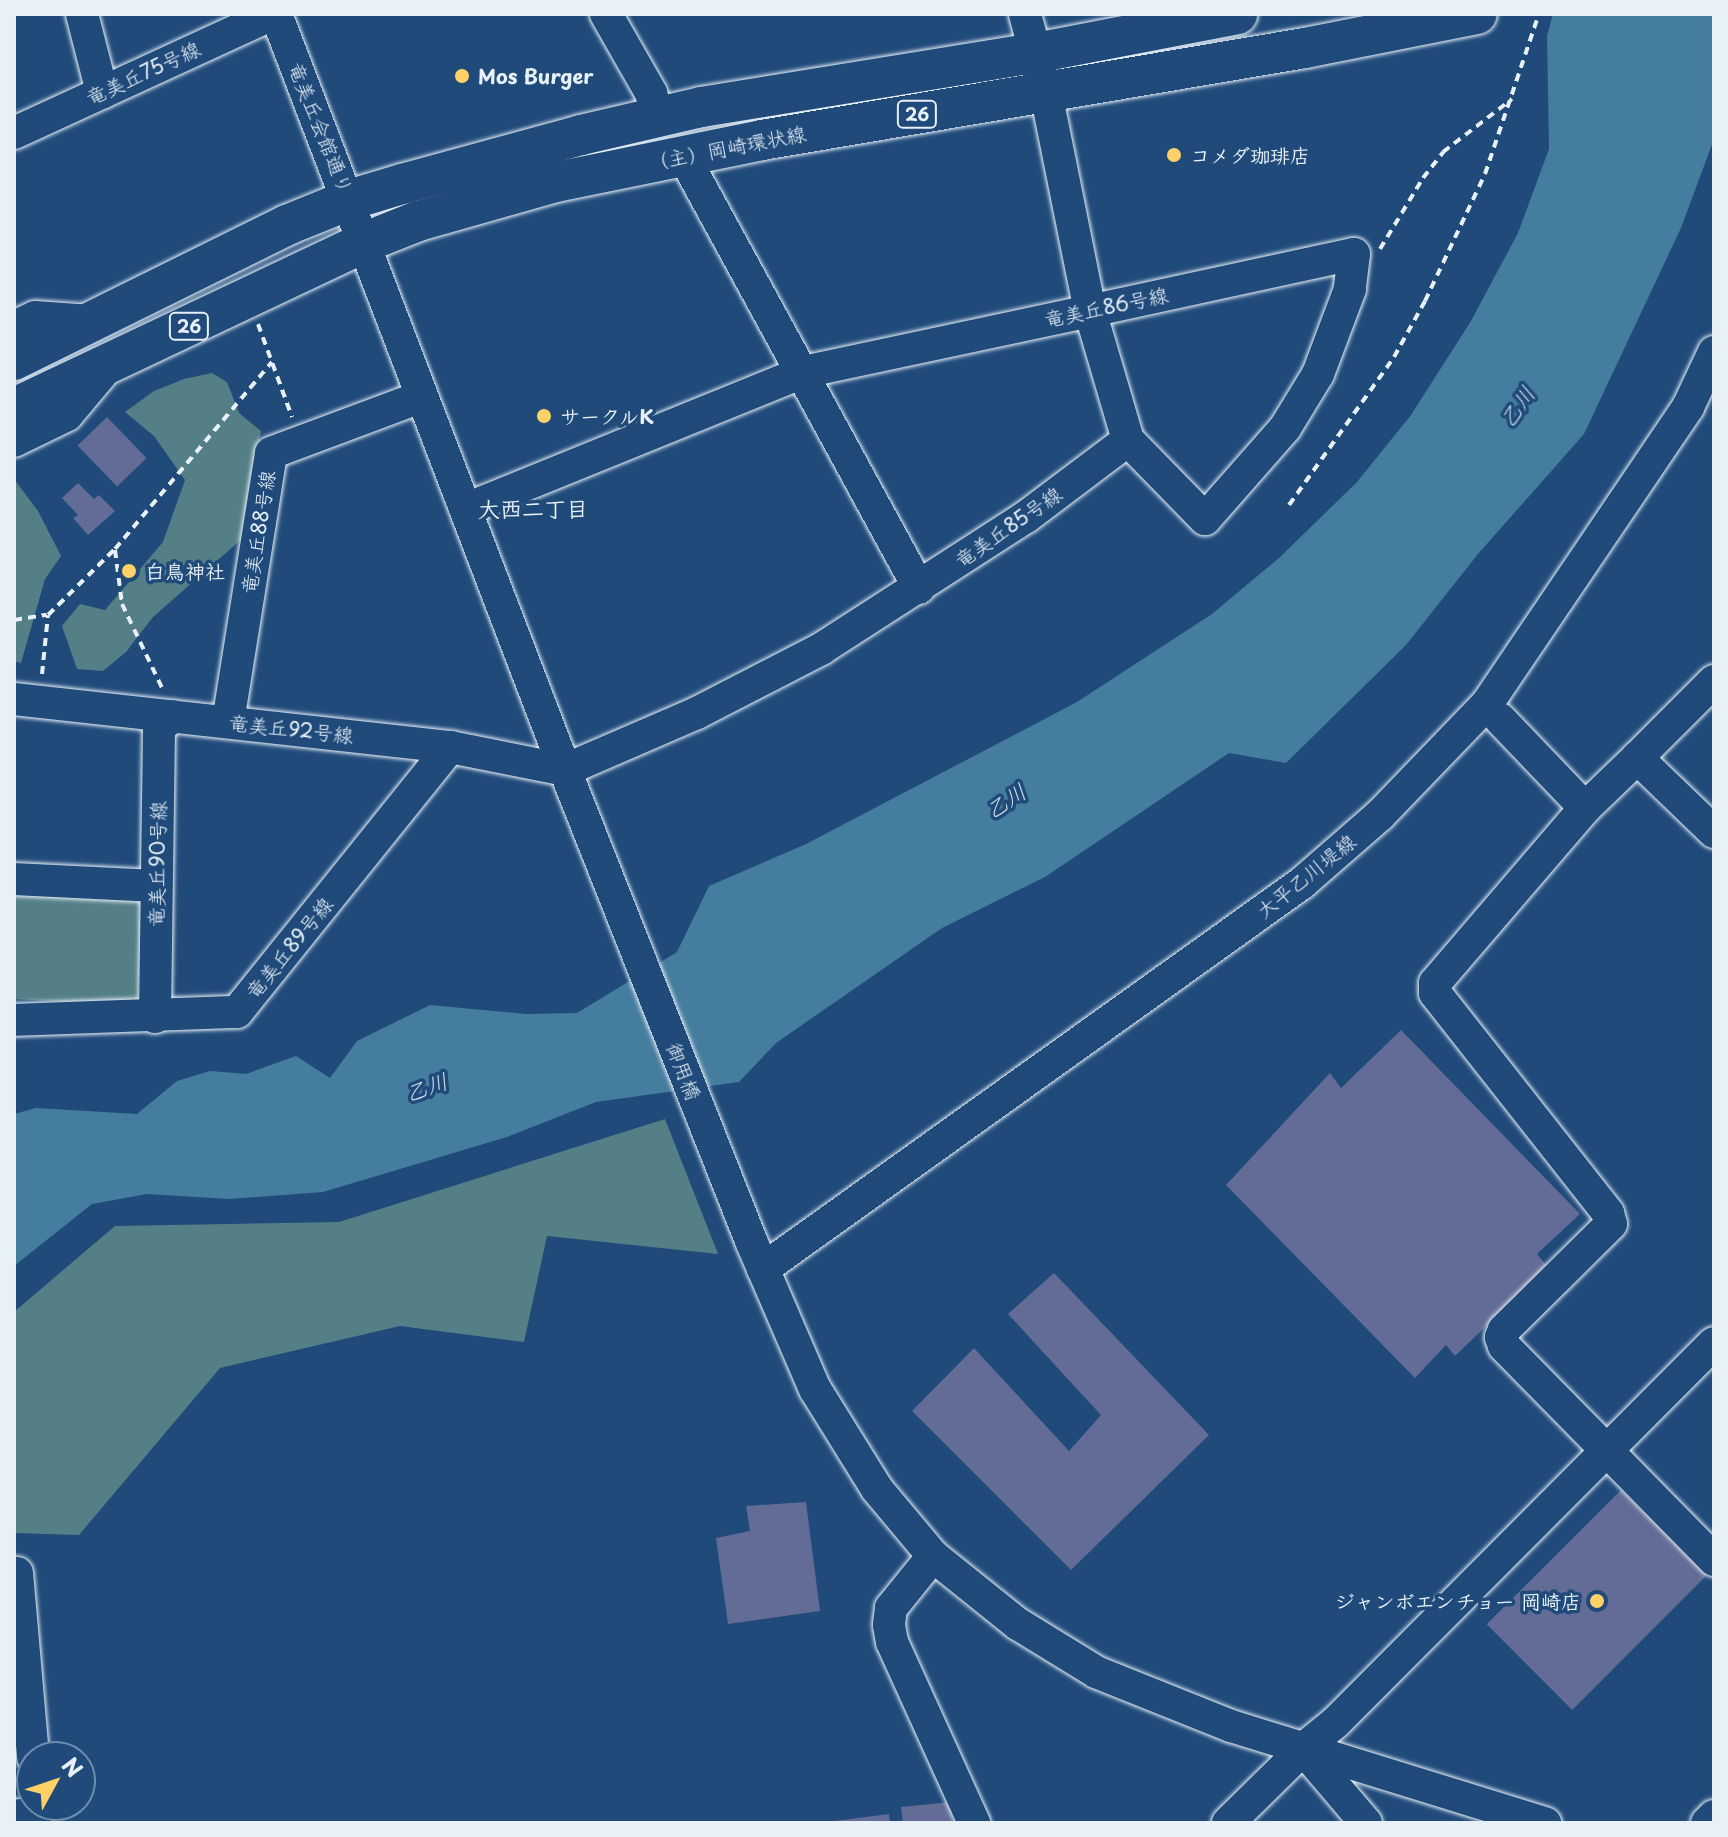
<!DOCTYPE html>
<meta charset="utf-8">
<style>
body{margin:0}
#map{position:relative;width:1728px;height:1837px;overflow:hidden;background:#1f4a7a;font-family:"Playpen Sans","Klee One",sans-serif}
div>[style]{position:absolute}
.green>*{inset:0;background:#547f87;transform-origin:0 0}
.water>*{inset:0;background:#457d9f}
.building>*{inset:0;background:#626c96;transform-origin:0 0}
.path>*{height:4px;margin-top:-2px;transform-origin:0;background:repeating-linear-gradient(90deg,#e8f1f8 0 8px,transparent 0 14px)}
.roads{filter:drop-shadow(0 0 2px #e8f1f8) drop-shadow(0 0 2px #e8f1f8)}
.minor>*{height:32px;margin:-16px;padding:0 16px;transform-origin:16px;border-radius:16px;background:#1f4a7a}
.major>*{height:40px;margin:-20px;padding:0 20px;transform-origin:20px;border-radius:20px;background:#1f4a7a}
.dots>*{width:22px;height:22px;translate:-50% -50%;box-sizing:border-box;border:4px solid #1f4a7a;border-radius:50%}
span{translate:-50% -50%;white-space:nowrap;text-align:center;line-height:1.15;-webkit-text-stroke:7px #1f4a7a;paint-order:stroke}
.shield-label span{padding:2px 6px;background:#1f4a7a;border:2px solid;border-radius:6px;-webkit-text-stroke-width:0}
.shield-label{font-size:18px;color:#e8f1f8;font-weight:700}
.street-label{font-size:20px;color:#e8f1f8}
.poi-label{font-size:20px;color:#e8f1f8;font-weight:700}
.left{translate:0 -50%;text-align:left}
.right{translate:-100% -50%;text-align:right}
.water-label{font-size:22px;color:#d0e0eb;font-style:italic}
.neighbourhood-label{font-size:22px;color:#e8f1f8;font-weight:700}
.frame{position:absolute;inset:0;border:16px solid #e8f1f8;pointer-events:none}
.north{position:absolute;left:16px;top:1741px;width:80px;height:80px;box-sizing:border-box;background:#1f4a7a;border:2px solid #6f8dac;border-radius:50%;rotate:50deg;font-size:22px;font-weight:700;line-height:32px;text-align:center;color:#e8f1f8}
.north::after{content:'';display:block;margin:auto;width:28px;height:36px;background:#ffd166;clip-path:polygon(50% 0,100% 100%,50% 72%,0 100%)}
</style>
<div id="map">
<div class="green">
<div style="clip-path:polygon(212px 373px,227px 382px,239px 413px,261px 431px,244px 537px,153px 617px,126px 652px,103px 671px,77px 669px,62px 626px,80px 604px,105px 610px,163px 542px,185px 480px,154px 436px,125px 412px,154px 391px,184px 379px)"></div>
<div style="clip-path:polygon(14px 479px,38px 511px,61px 556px,45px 579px,21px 663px,14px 661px)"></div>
<div style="left:14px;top:890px;width:129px;height:109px;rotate:3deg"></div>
<div style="clip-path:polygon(665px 1119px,718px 1254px,547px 1236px,524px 1342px,400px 1326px,220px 1368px,79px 1535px,14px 1533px,14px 1312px,115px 1226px,339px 1222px)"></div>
</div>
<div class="water">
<div style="clip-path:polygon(1553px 14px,1714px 14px,1714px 139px,1681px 228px,1584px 434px,1478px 554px,1406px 645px,1286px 763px,1229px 753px,1045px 877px,942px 928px,776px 1043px,739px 1082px,596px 1102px,507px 1137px,323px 1192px,229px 1199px,147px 1194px,92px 1204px,14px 1266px,14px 1114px,36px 1108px,137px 1114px,177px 1081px,210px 1071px,246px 1074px,296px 1056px,330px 1078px,357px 1041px,430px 1005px,526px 1014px,577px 1013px,677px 952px,709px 886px,806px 844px,1077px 702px,1212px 614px,1279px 558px,1357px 482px,1411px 415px,1471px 321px,1518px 233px,1549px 149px,1547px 36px)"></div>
</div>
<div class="building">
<div style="left:107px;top:417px;width:57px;height:41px;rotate:46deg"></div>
<div style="clip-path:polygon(78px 483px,94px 499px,99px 495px,115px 511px,88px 535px,73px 518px,78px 515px,62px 498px)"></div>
<div style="clip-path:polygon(1401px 1030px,1580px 1214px,1537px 1254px,1548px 1267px,1455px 1356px,1446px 1345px,1415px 1378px,1226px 1185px,1330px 1073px,1341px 1088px)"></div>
<div style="clip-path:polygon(1054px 1273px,1209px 1435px,1071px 1570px,912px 1411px,974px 1348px,1069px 1451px,1101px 1415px,1008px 1314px)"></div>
<div style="left:1621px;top:1490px;width:121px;height:190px;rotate:45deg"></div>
<div style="clip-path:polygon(806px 1502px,820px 1611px,728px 1624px,716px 1538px,750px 1531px,746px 1506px)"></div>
<div style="clip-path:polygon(950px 1802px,953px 1823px,903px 1823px,901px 1807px)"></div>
<div style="clip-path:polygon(889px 1814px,890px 1823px,834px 1823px,834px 1821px)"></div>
</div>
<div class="path">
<div style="left:1380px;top:249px;width:83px;rotate:-58.8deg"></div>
<div style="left:1423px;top:178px;width:33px;rotate:-52deg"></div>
<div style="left:1443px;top:152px;width:87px;rotate:-37.5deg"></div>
<div style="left:258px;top:324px;width:99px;rotate:69.9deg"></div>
<div style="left:1289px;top:505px;width:181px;rotate:-54.6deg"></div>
<div style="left:1394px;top:357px;width:64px;rotate:-61deg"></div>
<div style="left:1425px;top:301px;width:140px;rotate:-64.7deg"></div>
<div style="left:1485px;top:174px;width:169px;rotate:-71.4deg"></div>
<div style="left:115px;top:550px;width:54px;rotate:82.6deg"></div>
<div style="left:122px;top:604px;width:93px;rotate:64.5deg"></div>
<div style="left:14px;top:620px;width:33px;rotate:-9deg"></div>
<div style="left:42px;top:674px;width:59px;rotate:-84.2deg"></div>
<div style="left:48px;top:615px;width:94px;rotate:-44.6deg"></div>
<div style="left:115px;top:549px;width:244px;rotate:-50deg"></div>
</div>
<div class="roads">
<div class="minor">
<div style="left:82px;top:14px;width:81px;rotate:75.6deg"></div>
<div style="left:276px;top:14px;width:809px;rotate:69.08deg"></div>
<div style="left:565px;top:770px;width:509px;rotate:68.43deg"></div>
<div style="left:752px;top:1243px;width:159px;rotate:66.7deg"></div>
<div style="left:815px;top:1389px;width:118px;rotate:58.2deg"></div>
<div style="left:877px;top:1489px;width:87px;rotate:50.1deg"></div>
<div style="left:933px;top:1556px;width:109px;rotate:38.7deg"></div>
<div style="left:1018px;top:1624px;width:92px;rotate:31.6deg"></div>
<div style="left:1096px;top:1672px;width:145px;rotate:21.8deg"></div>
<div style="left:1231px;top:1726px;width:329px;rotate:17.2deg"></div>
<div style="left:606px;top:14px;width:91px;rotate:60.3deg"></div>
<div style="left:651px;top:93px;width:26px;rotate:74deg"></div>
<div style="left:14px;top:133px;width:285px;rotate:-24.7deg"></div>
<div style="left:683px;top:155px;width:493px;rotate:61.4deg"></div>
<div style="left:14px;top:327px;width:23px;rotate:-25deg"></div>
<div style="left:35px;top:317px;width:56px;rotate:4.1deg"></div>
<div style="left:14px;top:441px;width:59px;rotate:-26.1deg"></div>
<div style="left:67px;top:415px;width:65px;rotate:-50deg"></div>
<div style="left:466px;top:509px;width:364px;rotate:-22.1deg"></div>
<div style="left:803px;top:372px;width:293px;rotate:-12deg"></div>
<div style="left:1090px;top:311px;width:270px;rotate:-12.2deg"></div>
<div style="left:1354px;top:254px;width:35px;rotate:97deg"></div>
<div style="left:1350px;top:289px;width:91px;rotate:110.6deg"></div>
<div style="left:1318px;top:374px;width:63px;rotate:121.4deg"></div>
<div style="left:1285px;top:428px;width:121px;rotate:131.3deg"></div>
<div style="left:1205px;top:519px;width:110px;rotate:-134.3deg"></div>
<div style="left:1128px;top:440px;width:134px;rotate:-106.4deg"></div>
<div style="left:1090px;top:311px;width:223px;rotate:-101.4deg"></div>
<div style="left:1046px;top:92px;width:81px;rotate:-105.1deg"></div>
<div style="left:14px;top:699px;width:439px;rotate:6.3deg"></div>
<div style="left:450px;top:747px;width:117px;rotate:11.3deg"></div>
<div style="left:565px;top:770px;width:144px;rotate:-23.4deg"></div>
<div style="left:697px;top:713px;width:140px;rotate:-27.3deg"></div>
<div style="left:821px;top:649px;width:244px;rotate:-32.8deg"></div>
<div style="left:1026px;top:517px;width:128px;rotate:-37deg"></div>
<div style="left:1500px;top:719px;width:123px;rotate:46.3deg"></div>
<div style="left:228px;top:722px;width:272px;rotate:-80.9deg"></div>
<div style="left:271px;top:453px;width:160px;rotate:-20.5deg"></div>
<div style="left:1637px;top:758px;width:109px;rotate:-45deg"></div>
<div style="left:1714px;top:832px;width:107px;rotate:-136.1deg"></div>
<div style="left:1637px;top:758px;width:72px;rotate:136.1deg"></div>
<div style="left:1585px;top:808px;width:230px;rotate:130.6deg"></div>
<div style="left:1435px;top:983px;width:10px;rotate:90deg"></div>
<div style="left:1435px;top:993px;width:280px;rotate:51.8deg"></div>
<div style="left:1608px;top:1213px;width:11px;rotate:75deg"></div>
<div style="left:1611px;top:1224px;width:151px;rotate:135.3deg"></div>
<div style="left:1504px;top:1330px;width:8px;rotate:113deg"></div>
<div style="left:1501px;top:1337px;width:9px;rotate:72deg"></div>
<div style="left:1504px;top:1346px;width:300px;rotate:45.5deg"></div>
<div style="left:14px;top:879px;width:142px;rotate:2.8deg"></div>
<div style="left:155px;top:1017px;width:289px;rotate:-89.2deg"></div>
<div style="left:159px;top:728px;width:18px;rotate:-41deg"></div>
<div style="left:14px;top:1020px;width:223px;rotate:-2.1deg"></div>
<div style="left:237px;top:1012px;width:340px;rotate:-51.2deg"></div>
<div style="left:763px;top:1269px;width:663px;rotate:-35.61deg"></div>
<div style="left:1302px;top:883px;width:103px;rotate:-41.1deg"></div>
<div style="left:1380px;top:815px;width:154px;rotate:-46.1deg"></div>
<div style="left:1487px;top:704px;width:359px;rotate:-55.9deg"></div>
<div style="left:1688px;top:407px;width:61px;rotate:-64.7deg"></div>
<div style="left:933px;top:1556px;width:67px;rotate:128.9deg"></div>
<div style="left:891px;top:1608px;width:17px;rotate:97deg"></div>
<div style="left:889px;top:1625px;width:17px;rotate:80deg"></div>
<div style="left:892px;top:1642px;width:199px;rotate:65.6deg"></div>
<div style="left:17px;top:1573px;width:185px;rotate:85deg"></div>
<div style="left:1303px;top:1749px;width:97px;rotate:49.6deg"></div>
<div style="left:14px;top:1816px;width:24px;rotate:-9deg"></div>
<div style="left:1228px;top:1823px;width:105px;rotate:-44.6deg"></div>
<div style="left:1303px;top:1749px;width:43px;rotate:-39.3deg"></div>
<div style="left:1336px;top:1722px;width:535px;rotate:-45.08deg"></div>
<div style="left:1707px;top:1823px;width:10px;rotate:-45deg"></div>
</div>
<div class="major">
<div style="left:14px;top:360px;width:305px;rotate:-26.3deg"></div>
<div style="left:287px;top:225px;width:67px;rotate:-22deg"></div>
<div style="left:349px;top:200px;width:55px;rotate:-16.8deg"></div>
<div style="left:402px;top:184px;width:186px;rotate:-15.3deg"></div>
<div style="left:581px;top:135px;width:123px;rotate:-13.1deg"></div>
<div style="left:701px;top:107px;width:338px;rotate:-9.2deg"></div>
<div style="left:1035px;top:53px;width:206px;rotate:-10.9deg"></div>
<div style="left:14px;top:408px;width:386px;rotate:-25.3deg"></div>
<div style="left:363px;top:243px;width:59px;rotate:-21.8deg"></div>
<div style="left:418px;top:221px;width:143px;rotate:-15.8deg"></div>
<div style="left:556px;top:182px;width:210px;rotate:-11.5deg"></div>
<div style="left:762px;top:140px;width:551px;rotate:-9.62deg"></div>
<div style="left:1305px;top:48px;width:175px;rotate:-11.2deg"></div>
</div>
</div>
<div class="dots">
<div style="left:462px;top:76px;background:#ffd166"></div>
<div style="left:1174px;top:155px;background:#ffd166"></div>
<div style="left:544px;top:416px;background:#ffd166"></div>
<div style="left:129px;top:571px;background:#ffd166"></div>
<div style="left:1597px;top:1601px;background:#ffd166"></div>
</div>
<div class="shield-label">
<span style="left:917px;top:114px">26</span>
<span style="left:189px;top:326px">26</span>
</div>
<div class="street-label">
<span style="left:143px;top:73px;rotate:-25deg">竜美丘75号線</span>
<span style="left:321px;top:128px;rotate:68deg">竜美丘会館通り</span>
<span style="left:727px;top:148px;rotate:-11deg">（主）岡崎環状線</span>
<span style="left:1106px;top:307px;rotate:-12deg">竜美丘86号線</span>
<span style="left:1008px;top:527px;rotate:-35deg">竜美丘85号線</span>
<span style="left:258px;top:532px;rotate:-81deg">竜美丘88号線</span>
<span style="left:291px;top:729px;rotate:6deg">竜美丘92号線</span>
<span style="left:157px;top:864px;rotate:-89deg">竜美丘90号線</span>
<span style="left:1306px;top:876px;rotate:-39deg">大平乙川堤線</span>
<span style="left:289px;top:948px;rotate:-51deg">竜美丘89号線</span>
<span style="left:684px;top:1071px;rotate:69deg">御用橋</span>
</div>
<div class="poi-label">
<span class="left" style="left:478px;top:76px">Mos Burger</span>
<span class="left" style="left:1190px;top:155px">コメダ珈琲店</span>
<span class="left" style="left:560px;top:416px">サークルK</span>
<span class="left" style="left:145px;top:571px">白鳥神社</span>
<span class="right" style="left:1581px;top:1601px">ジャンボエンチョー 岡崎店</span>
</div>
<div class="water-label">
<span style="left:1516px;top:406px;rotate:-55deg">乙川</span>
<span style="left:1005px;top:800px;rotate:-33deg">乙川</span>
<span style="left:426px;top:1086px;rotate:-19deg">乙川</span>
</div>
<div class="neighbourhood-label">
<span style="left:533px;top:508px">大西二丁目</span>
</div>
<div class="frame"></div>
<div class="north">N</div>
</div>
